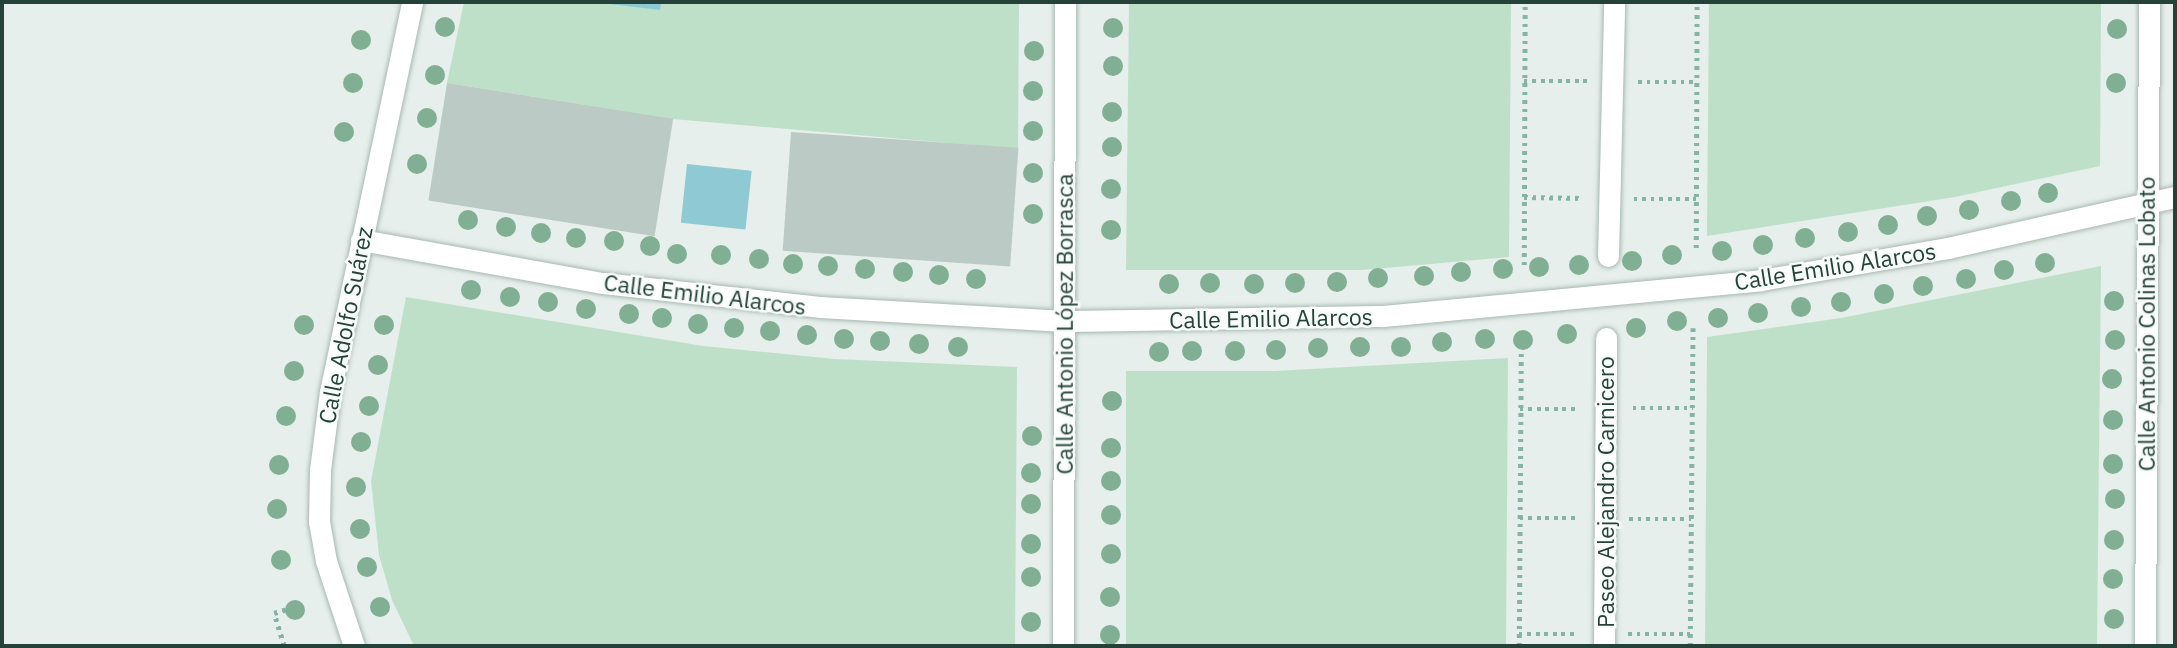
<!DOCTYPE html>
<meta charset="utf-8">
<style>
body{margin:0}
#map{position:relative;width:2177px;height:648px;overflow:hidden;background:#e6efeb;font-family:"IBM Plex Sans",sans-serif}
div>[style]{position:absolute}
.green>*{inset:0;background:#bfe0c8}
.water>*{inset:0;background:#8ec9d4;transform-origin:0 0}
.building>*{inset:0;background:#bbcac4;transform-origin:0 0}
.path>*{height:4.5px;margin-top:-2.25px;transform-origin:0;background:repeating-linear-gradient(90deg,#86b3a5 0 3.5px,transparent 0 8.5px)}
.roads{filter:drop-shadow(0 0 2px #a8b8b2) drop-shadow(0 0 2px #a8b8b2)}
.minor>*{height:21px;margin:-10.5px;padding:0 10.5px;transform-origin:10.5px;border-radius:10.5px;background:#fff}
.trees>*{width:20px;height:20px;margin:-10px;border-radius:50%;background:#80af93}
span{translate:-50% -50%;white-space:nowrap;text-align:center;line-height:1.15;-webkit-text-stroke:5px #f7fbf9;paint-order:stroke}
.street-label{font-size:23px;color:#24423a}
.frame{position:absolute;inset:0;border:4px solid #24423a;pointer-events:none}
</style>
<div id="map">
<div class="green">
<div style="clip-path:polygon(464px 2px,1019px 2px,1018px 149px,673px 119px,447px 83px)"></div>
<div style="clip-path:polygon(1129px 2px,1511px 2px,1509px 257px,1363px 270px,1126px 270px)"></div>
<div style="clip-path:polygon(1709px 2px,2101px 2px,2100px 166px,1955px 197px,1707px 236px)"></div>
<div style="clip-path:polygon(2101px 266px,2097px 646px,1705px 646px,1707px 337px,1841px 318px)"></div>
<div style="clip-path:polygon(406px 297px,703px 346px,835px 359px,1017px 367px,1015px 646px,414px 646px,392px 600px,379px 555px,371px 481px)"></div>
<div style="clip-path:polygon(1508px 358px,1506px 646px,1126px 646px,1126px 371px,1275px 371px)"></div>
</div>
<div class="water">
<div style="clip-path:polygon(593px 2px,661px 2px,660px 10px)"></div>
<div style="left:687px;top:164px;width:65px;height:59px;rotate:6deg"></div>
</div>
<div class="building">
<div style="left:447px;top:83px;width:229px;height:119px;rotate:9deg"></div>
<div style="left:791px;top:132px;width:228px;height:119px;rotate:4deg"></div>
</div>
<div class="path">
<div style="left:1524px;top:81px;width:63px"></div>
<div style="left:1638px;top:82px;width:59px"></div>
<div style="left:1524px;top:197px;width:59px;rotate:1deg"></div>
<div style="left:1634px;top:199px;width:62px"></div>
<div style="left:1696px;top:248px;width:246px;rotate:-89.8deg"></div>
<div style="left:1524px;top:265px;width:263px;rotate:-89.8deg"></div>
<div style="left:1633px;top:408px;width:60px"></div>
<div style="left:1520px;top:409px;width:59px"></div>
<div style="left:1520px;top:518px;width:58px"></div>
<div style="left:1629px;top:519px;width:62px"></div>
<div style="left:1519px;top:634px;width:59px"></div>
<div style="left:1628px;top:634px;width:62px"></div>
<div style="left:284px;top:646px;width:34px;rotate:-107deg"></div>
<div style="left:274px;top:613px;width:17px;rotate:-17deg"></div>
<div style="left:1519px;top:646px;width:301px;rotate:-89.6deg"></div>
<div style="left:1690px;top:646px;width:318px;rotate:-89.5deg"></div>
</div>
<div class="roads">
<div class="minor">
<div style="left:361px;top:240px;width:246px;rotate:10.1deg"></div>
<div style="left:603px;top:283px;width:218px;rotate:6.3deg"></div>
<div style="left:820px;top:307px;width:245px;rotate:3.3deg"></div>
<div style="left:1065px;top:321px;width:318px;rotate:-0.9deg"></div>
<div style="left:1383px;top:316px;width:380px;rotate:-5.4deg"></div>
<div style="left:1761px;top:280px;width:190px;rotate:-9.7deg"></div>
<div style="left:1948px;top:248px;width:233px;rotate:-12.7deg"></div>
<div style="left:1608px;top:256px;width:254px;rotate:-88.6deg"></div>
<div style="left:354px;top:646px;width:89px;rotate:-108.2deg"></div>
<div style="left:326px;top:561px;width:40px;rotate:-100deg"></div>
<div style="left:319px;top:522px;width:52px;rotate:-88.9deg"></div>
<div style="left:320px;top:470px;width:79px;rotate:-82.7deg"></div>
<div style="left:330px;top:392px;width:399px;rotate:-78.1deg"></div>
<div style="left:1063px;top:646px;width:644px;rotate:-89.82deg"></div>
<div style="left:1604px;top:646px;width:308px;rotate:-89.6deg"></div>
<div style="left:2145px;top:646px;width:644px;rotate:-89.64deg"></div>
</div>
</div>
<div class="trees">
<div style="left:445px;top:27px"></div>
<div style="left:1113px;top:28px"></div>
<div style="left:2117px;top:29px"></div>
<div style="left:361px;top:40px"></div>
<div style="left:1034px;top:51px"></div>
<div style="left:1113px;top:66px"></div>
<div style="left:435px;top:75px"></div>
<div style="left:353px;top:83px"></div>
<div style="left:2116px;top:83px"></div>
<div style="left:1033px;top:91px"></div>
<div style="left:1112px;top:112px"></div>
<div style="left:427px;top:118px"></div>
<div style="left:1033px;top:131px"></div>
<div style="left:344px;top:132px"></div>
<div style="left:1112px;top:147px"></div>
<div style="left:417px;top:164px"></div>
<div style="left:1033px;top:173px"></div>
<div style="left:1111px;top:189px"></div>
<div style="left:2048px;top:193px"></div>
<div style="left:2011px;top:201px"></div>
<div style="left:1969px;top:210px"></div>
<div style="left:1033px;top:214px"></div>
<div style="left:1927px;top:216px"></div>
<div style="left:468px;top:220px"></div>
<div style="left:1888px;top:225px"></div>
<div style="left:506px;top:227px"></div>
<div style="left:1111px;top:230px"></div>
<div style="left:1848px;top:232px"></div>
<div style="left:541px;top:233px"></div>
<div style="left:576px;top:238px"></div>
<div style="left:1805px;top:238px"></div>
<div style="left:614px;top:241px"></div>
<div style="left:1763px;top:245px"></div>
<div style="left:650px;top:246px"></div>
<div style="left:1722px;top:251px"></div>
<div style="left:677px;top:254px"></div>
<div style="left:721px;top:255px"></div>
<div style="left:1672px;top:255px"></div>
<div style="left:759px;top:259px"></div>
<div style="left:1632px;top:261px"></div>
<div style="left:2045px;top:263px"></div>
<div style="left:793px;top:264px"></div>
<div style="left:1579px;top:265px"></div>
<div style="left:828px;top:266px"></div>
<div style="left:1539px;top:267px"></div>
<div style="left:865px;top:269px"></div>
<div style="left:1503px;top:269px"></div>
<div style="left:2004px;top:270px"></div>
<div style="left:903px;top:272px"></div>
<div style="left:1461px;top:272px"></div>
<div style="left:939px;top:275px"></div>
<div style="left:1424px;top:276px"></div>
<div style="left:1378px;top:278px"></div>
<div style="left:976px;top:279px"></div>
<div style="left:1966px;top:279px"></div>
<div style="left:1337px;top:282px"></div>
<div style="left:1210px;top:283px"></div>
<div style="left:1295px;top:283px"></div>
<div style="left:1169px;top:284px"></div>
<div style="left:1254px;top:284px"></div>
<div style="left:1923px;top:286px"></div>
<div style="left:471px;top:290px"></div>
<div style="left:1884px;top:294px"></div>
<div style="left:510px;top:297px"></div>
<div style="left:2114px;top:301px"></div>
<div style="left:548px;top:302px"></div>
<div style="left:1841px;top:302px"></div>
<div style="left:1801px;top:307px"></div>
<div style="left:586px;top:309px"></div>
<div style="left:1758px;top:313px"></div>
<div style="left:629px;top:314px"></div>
<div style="left:662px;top:318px"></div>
<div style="left:1718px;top:318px"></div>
<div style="left:1677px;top:321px"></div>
<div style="left:698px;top:324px"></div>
<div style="left:304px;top:325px"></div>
<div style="left:384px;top:325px"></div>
<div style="left:734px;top:328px"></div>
<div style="left:1636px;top:328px"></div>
<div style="left:770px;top:331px"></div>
<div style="left:1567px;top:334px"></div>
<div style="left:807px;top:335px"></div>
<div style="left:844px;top:339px"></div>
<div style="left:1485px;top:339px"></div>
<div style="left:1523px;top:340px"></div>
<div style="left:2115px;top:340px"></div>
<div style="left:880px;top:341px"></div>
<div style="left:1442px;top:342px"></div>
<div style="left:919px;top:344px"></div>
<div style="left:958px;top:347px"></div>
<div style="left:1360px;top:347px"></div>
<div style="left:1401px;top:347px"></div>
<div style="left:1318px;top:348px"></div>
<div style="left:1276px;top:350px"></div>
<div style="left:1192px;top:351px"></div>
<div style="left:1235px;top:351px"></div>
<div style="left:1159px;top:352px"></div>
<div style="left:378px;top:365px"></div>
<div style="left:294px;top:371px"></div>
<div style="left:2112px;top:379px"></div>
<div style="left:1112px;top:401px"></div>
<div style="left:369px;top:406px"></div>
<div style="left:286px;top:416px"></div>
<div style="left:2113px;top:420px"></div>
<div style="left:1032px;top:436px"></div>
<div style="left:361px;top:442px"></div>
<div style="left:1111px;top:448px"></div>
<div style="left:2113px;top:464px"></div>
<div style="left:279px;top:465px"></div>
<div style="left:1031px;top:473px"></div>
<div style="left:1111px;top:481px"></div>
<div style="left:356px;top:487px"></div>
<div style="left:2115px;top:499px"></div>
<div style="left:1031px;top:504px"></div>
<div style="left:277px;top:509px"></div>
<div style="left:1111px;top:515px"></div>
<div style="left:360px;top:529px"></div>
<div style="left:2114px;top:540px"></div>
<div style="left:1031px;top:544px"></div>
<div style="left:1111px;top:554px"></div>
<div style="left:281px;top:560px"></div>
<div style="left:367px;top:567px"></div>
<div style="left:1031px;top:577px"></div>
<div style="left:2113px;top:579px"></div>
<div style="left:1110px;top:597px"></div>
<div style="left:380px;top:607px"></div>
<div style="left:295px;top:610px"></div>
<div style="left:2114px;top:619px"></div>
<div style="left:1031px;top:622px"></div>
<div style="left:1110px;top:635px"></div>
</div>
<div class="street-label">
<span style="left:1835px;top:266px;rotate:-9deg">Calle Emilio Alarcos</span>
<span style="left:705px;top:294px;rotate:7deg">Calle Emilio Alarcos</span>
<span style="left:1271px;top:318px;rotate:-1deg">Calle Emilio Alarcos</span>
<span style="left:1064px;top:324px;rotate:-90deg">Calle Antonio López Borrasca</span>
<span style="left:2146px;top:324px;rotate:-90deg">Calle Antonio Colinas Lobato</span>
<span style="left:345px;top:325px;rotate:-79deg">Calle Adolfo Suárez</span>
<span style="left:1605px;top:492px;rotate:-90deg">Paseo Alejandro Carnicero</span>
</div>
<div class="frame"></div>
</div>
